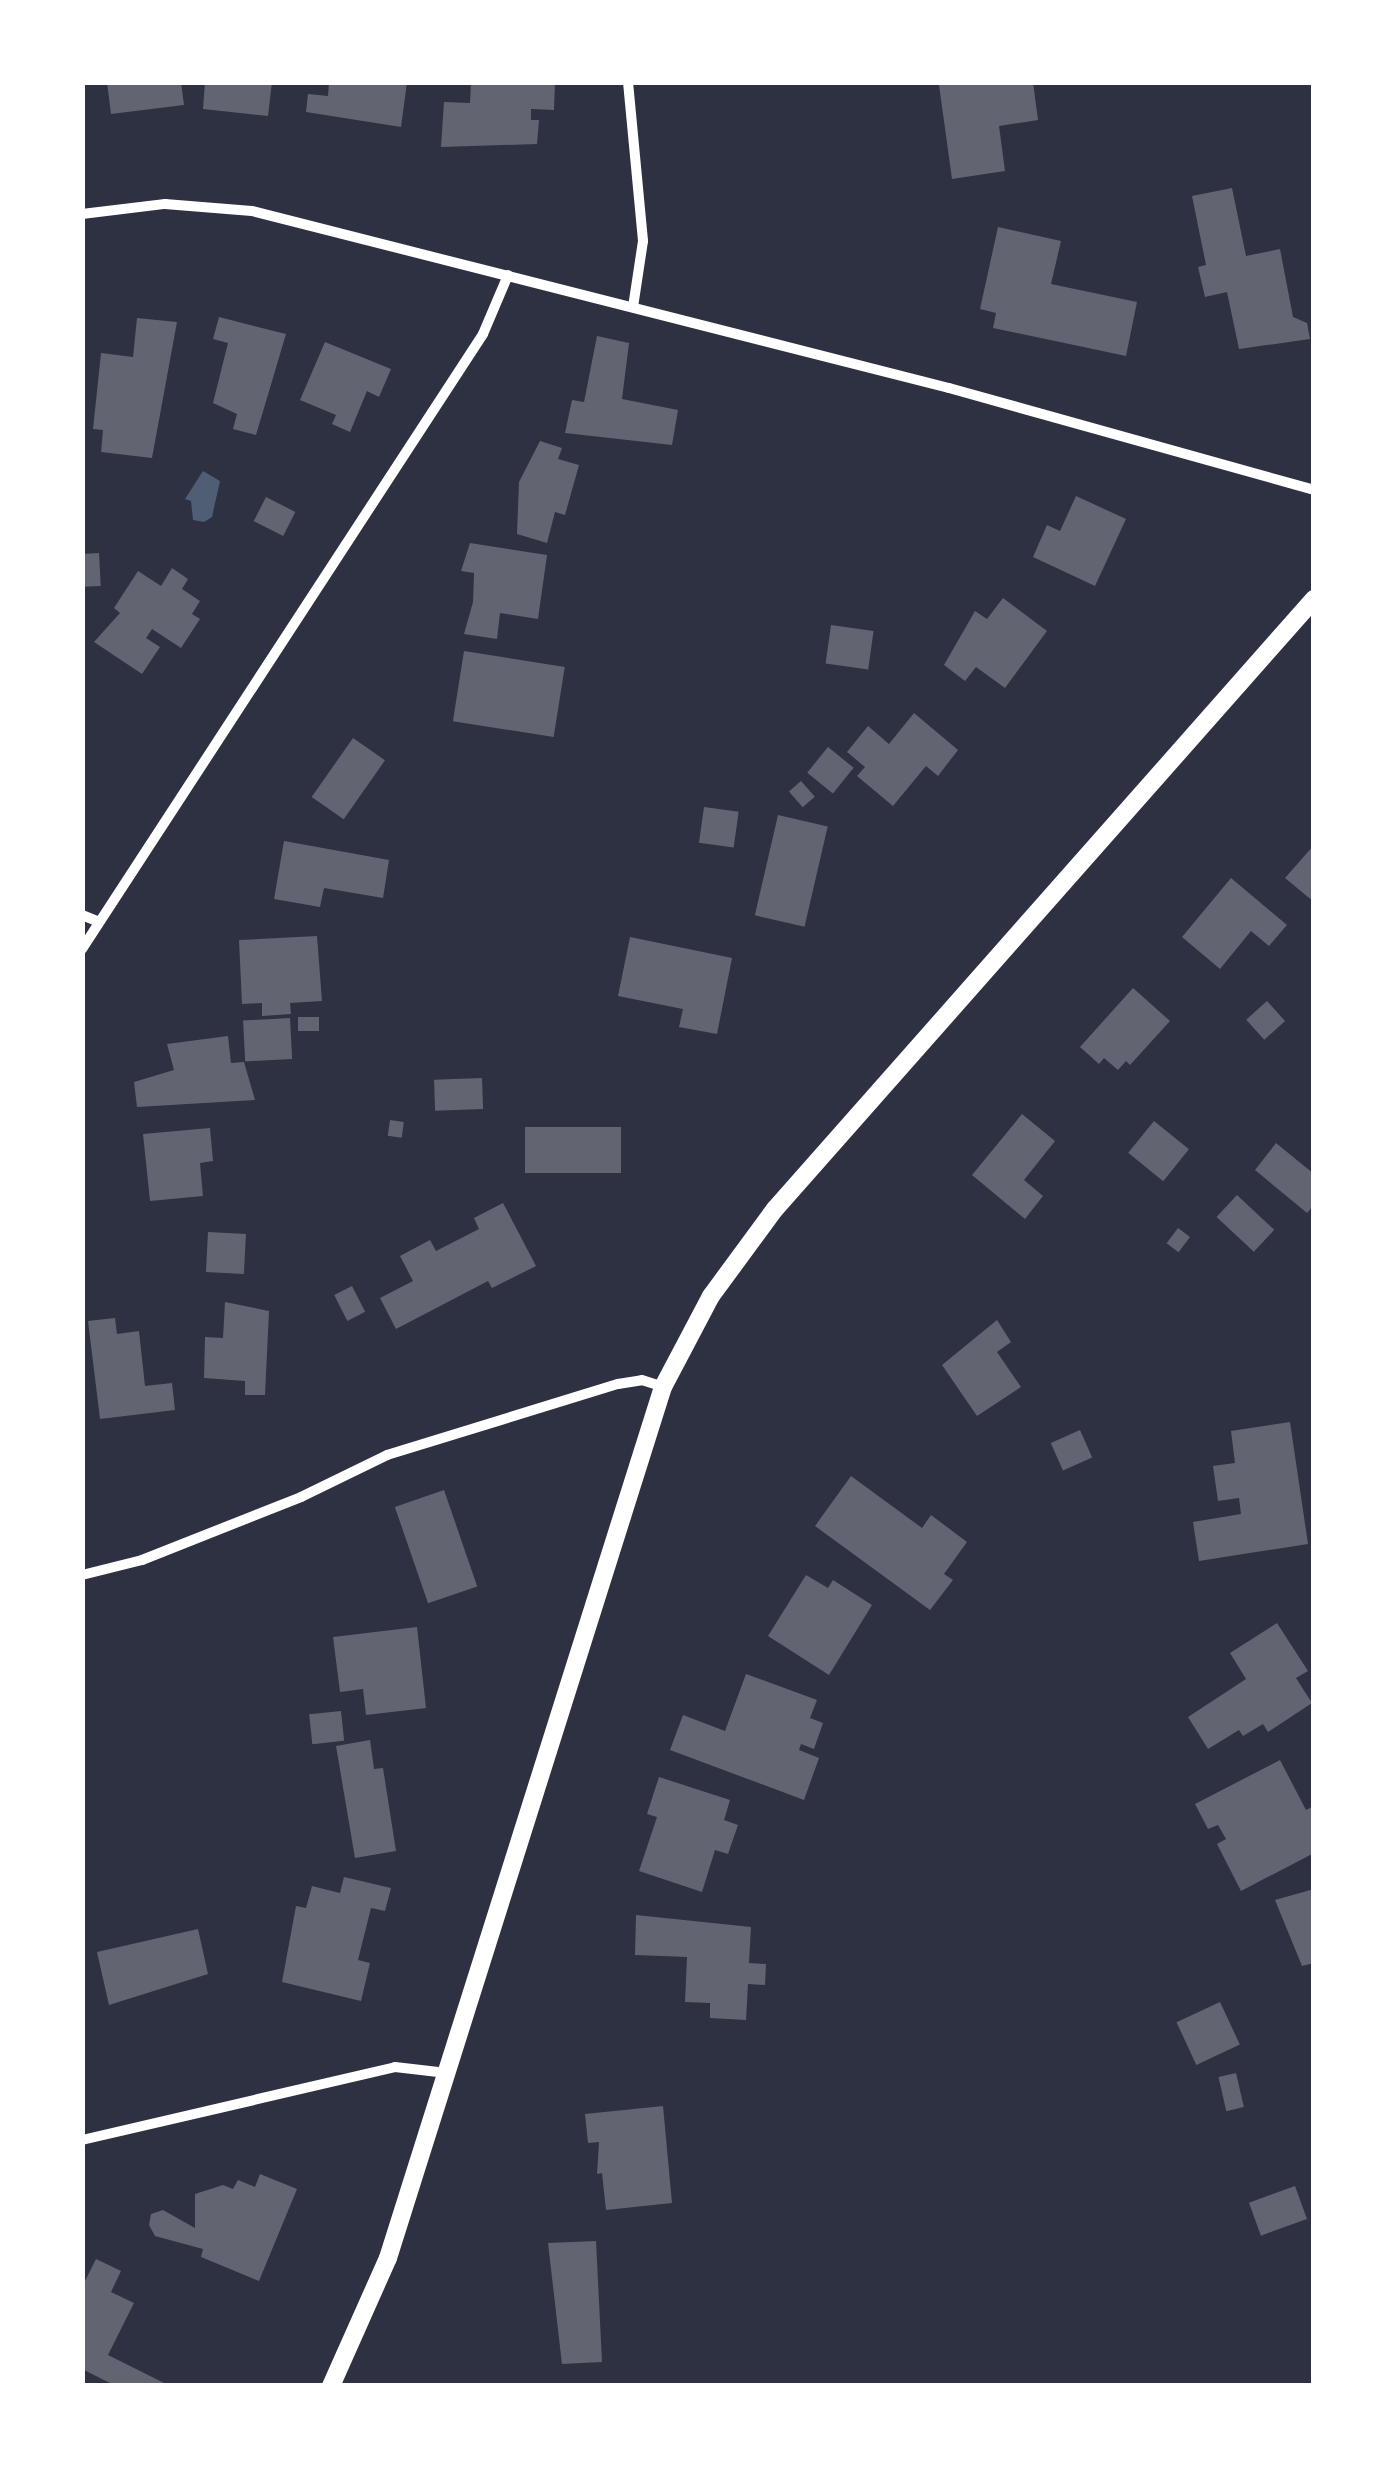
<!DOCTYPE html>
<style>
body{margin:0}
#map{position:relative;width:1396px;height:2468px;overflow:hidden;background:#2d3142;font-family:"Source Serif 4",serif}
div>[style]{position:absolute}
.water>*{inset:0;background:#4f5d75}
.building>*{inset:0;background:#626471;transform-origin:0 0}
.minor>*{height:10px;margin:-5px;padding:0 5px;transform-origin:5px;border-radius:5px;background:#fff}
.tertiary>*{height:18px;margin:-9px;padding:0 9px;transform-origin:9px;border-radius:9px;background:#fff}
span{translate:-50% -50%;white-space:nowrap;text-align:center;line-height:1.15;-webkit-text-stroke:10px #fff;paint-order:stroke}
.frame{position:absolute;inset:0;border:85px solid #fff;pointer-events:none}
</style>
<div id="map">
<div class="water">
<div style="clip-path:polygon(203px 471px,220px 481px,212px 517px,204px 522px,193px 520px,191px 501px,185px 499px)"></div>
</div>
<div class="building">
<div style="clip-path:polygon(107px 82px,181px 82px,184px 105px,111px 114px)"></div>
<div style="clip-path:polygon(205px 82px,272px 82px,268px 116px,203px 109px)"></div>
<div style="clip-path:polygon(329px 82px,407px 82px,401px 127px,306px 112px,308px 94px,328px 96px)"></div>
<div style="clip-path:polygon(471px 82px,555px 82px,554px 110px,531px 109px,531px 120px,539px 120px,537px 144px,441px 147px,444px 102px,470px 103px)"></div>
<div style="clip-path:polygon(1033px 82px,1038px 120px,999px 126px,1005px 171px,952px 179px,939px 85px)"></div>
<div style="clip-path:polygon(1232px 188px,1246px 256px,1280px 249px,1293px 317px,1307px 323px,1310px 339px,1239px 349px,1227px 292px,1205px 297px,1198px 267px,1206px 265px,1192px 196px)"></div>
<div style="clip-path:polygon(998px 227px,1061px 241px,1051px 284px,1137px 302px,1126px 356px,993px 328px,996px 313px,980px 309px)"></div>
<div style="clip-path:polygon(219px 317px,286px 334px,256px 435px,233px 429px,237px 414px,213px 403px,228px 343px,213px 339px)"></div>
<div style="clip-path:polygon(137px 318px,177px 322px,152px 458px,101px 452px,103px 430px,93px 429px,101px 353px,133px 357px)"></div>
<div style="clip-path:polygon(597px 336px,629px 343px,622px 399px,678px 410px,672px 445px,565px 433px,572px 400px,584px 402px)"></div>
<div style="clip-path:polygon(325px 342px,391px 369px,379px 397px,367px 391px,350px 432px,332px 424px,336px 415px,300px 400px)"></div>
<div style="clip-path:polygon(540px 441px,562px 448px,558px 459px,579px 465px,565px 515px,555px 512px,547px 543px,517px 534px,519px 482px)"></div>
<div style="clip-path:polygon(1076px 496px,1126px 519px,1095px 586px,1033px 557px,1047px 525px,1060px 531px)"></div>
<div style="left:266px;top:497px;width:33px;height:27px;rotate:27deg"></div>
<div style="clip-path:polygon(470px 543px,547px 555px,538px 619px,500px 613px,497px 639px,464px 634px,473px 602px,474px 573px,461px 571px)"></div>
<div style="left:99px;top:553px;width:33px;height:17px;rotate:87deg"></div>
<div style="clip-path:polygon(172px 568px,188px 579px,182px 589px,200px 601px,192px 614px,200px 619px,181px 648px,152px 629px,146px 638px,160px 647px,142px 674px,94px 642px,120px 613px,114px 608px,138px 571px,161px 586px)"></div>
<div style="clip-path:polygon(1003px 598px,1047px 631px,1005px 688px,976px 667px,965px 681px,944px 665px,975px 611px,987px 619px)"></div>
<div style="left:831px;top:625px;width:43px;height:39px;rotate:8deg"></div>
<div style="left:464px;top:651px;width:102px;height:71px;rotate:9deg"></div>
<div style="clip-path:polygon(914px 713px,958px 750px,938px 776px,926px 766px,893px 806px,857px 776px,865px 767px,847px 752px,868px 726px,889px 744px)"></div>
<div style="left:353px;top:738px;width:39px;height:72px;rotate:35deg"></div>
<div style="left:828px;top:747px;width:33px;height:33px;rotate:39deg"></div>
<div style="left:801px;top:781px;width:21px;height:16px;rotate:49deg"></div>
<div style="left:704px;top:807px;width:35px;height:36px;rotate:8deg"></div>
<div style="left:778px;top:815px;width:51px;height:103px;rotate:13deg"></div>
<div style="clip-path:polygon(284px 841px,389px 860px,383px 898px,324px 888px,320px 907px,274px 899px)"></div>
<div style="clip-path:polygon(1314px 845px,1314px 902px,1285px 878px)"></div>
<div style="clip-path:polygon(1231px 878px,1287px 925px,1269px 946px,1251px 931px,1220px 969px,1182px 937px)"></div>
<div style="clip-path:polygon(317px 936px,322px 1001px,290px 1003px,291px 1014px,262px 1016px,262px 1003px,242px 1004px,239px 940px)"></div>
<div style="clip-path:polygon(630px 937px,732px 958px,717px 1034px,679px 1027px,683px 1009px,618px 996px)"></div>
<div style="clip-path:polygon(1133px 988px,1170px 1021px,1130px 1065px,1126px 1061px,1118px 1070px,1104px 1058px,1099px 1064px,1080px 1047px)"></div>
<div style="left:1267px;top:1001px;width:27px;height:28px;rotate:48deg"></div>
<div style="left:319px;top:1017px;width:14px;height:21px;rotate:90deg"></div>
<div style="left:290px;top:1018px;width:41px;height:47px;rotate:87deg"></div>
<div style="clip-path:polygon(228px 1036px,231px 1063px,244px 1062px,255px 1100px,137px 1107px,134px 1082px,174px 1070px,167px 1044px)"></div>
<div style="left:482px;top:1078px;width:31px;height:48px;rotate:88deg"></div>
<div style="clip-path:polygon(1022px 1114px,1055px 1141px,1024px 1180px,1043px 1196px,1025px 1219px,972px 1175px)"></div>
<div style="left:390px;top:1120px;width:14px;height:16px;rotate:8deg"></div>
<div style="left:1154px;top:1121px;width:45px;height:41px;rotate:39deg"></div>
<div style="left:525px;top:1127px;width:96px;height:46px"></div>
<div style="clip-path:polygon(210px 1128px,213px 1161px,200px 1163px,203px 1196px,150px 1201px,143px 1134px)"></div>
<div style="clip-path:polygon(1276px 1143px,1314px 1174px,1314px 1205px,1307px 1213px,1255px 1170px)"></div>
<div style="left:1237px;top:1195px;width:51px;height:30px;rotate:43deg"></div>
<div style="clip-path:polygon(503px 1203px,536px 1266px,492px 1288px,488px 1281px,396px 1329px,380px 1298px,413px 1281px,400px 1256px,430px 1240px,436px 1251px,479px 1229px,474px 1218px)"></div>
<div style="left:1178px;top:1228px;width:15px;height:19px;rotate:37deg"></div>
<div style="left:208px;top:1232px;width:38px;height:40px;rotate:3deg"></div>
<div style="left:352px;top:1286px;width:29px;height:20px;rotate:63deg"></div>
<div style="clip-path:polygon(225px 1302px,269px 1311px,265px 1395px,245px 1395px,245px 1381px,204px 1378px,205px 1337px,223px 1338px)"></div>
<div style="clip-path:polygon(115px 1318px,117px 1334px,139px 1331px,145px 1386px,172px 1383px,175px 1410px,100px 1419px,88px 1321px)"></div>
<div style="clip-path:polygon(997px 1320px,1011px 1342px,997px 1352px,1021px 1387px,977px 1416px,942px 1365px)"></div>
<div style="clip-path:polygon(1290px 1422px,1308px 1544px,1199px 1561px,1193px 1522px,1241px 1514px,1239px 1498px,1218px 1501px,1213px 1466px,1235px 1463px,1231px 1431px)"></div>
<div style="left:1080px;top:1430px;width:30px;height:32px;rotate:66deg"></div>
<div style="clip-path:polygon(851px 1476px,922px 1528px,931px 1515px,967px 1542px,944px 1574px,953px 1580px,930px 1610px,815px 1526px)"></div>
<div style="left:444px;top:1490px;width:102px;height:52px;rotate:71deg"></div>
<div style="clip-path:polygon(806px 1575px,828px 1588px,833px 1580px,872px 1605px,829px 1675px,768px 1636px)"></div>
<div style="clip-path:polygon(1277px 1623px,1308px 1671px,1296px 1678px,1312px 1703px,1268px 1732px,1263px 1724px,1243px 1736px,1239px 1730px,1208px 1749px,1188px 1717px,1246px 1679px,1230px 1653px)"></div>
<div style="clip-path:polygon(417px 1627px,426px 1708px,366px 1715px,363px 1689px,340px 1692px,333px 1637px)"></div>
<div style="clip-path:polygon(746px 1674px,817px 1700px,810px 1718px,823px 1723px,814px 1749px,801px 1744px,799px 1750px,819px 1758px,804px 1800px,670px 1750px,683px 1715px,725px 1731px)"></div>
<div style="left:341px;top:1711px;width:30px;height:32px;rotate:84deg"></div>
<div style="clip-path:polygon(370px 1740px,374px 1769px,383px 1768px,396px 1851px,355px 1858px,336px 1746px)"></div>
<div style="clip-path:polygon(1280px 1760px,1306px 1810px,1314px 1806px,1314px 1853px,1241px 1891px,1217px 1844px,1226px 1839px,1218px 1825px,1208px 1829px,1195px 1804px)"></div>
<div style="clip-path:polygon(659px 1777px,730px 1800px,724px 1820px,738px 1825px,728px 1854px,715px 1850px,702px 1892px,639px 1871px,657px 1817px,647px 1814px)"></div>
<div style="clip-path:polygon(344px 1877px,391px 1888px,385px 1911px,371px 1908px,358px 1960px,370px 1963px,361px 2001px,282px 1982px,296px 1906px,306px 1908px,312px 1886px,340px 1893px)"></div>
<div style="clip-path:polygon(1314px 1889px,1314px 1963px,1302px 1966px,1275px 1900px)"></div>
<div style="clip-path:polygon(636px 1915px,751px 1927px,749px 1963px,766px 1964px,765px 1985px,748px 1984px,746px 2020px,710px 2018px,710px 2003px,685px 2002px,687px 1957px,635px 1955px)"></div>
<div style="clip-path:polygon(198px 1929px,208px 1974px,109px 2005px,97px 1952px)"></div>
<div style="left:1220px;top:2002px;width:47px;height:48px;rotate:65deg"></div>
<div style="left:1236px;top:2073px;width:35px;height:18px;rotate:77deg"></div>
<div style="clip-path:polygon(663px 2106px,672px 2203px,606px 2210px,602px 2173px,597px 2174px,599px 2142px,588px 2143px,585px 2114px)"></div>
<div style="clip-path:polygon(260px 2174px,297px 2189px,259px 2281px,201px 2257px,203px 2249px,155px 2236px,149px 2225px,151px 2214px,163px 2210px,195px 2228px,195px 2194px,223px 2185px,233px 2189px,238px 2180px,255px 2187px)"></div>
<div style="left:1295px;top:2186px;width:35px;height:49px;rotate:70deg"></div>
<div style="clip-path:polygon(596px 2241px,602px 2362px,562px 2364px,548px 2243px)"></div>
<div style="clip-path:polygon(96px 2259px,121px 2271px,111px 2292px,134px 2303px,108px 2355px,170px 2386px,116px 2386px,82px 2369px,82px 2287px)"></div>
</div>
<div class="minor">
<div style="left:628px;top:82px;width:160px;rotate:84.6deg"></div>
<div style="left:643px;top:241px;width:67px;rotate:98.6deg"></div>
<div style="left:82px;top:214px;width:84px;rotate:-6.9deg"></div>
<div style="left:165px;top:204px;width:87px;rotate:4.6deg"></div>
<div style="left:252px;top:211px;width:719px;rotate:14.25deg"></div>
<div style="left:949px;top:388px;width:379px;rotate:15.6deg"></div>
<div style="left:82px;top:915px;width:18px;rotate:22deg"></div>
<div style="left:82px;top:949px;width:734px;rotate:-56.89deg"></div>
<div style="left:483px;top:334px;width:64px;rotate:-67deg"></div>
<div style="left:82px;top:1575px;width:62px;rotate:-14deg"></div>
<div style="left:142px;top:1560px;width:171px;rotate:-21.6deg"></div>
<div style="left:301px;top:1497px;width:96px;rotate:-26deg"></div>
<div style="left:387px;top:1455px;width:242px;rotate:-17.1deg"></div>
<div style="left:618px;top:1384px;width:24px;rotate:-9deg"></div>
<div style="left:642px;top:1380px;width:22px;rotate:18deg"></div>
<div style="left:82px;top:2140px;width:321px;rotate:-13.1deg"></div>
<div style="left:395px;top:2067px;width:52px;rotate:6.6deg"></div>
</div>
<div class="tertiary">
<div style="left:331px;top:2386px;width:140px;rotate:-66deg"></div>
<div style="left:388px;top:2258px;width:913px;rotate:-72.48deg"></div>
<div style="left:663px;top:1387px;width:103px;rotate:-62.2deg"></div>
<div style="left:711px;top:1296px;width:108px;rotate:-53.7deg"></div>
<div style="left:775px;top:1209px;width:814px;rotate:-48.54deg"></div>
</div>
<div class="frame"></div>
</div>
